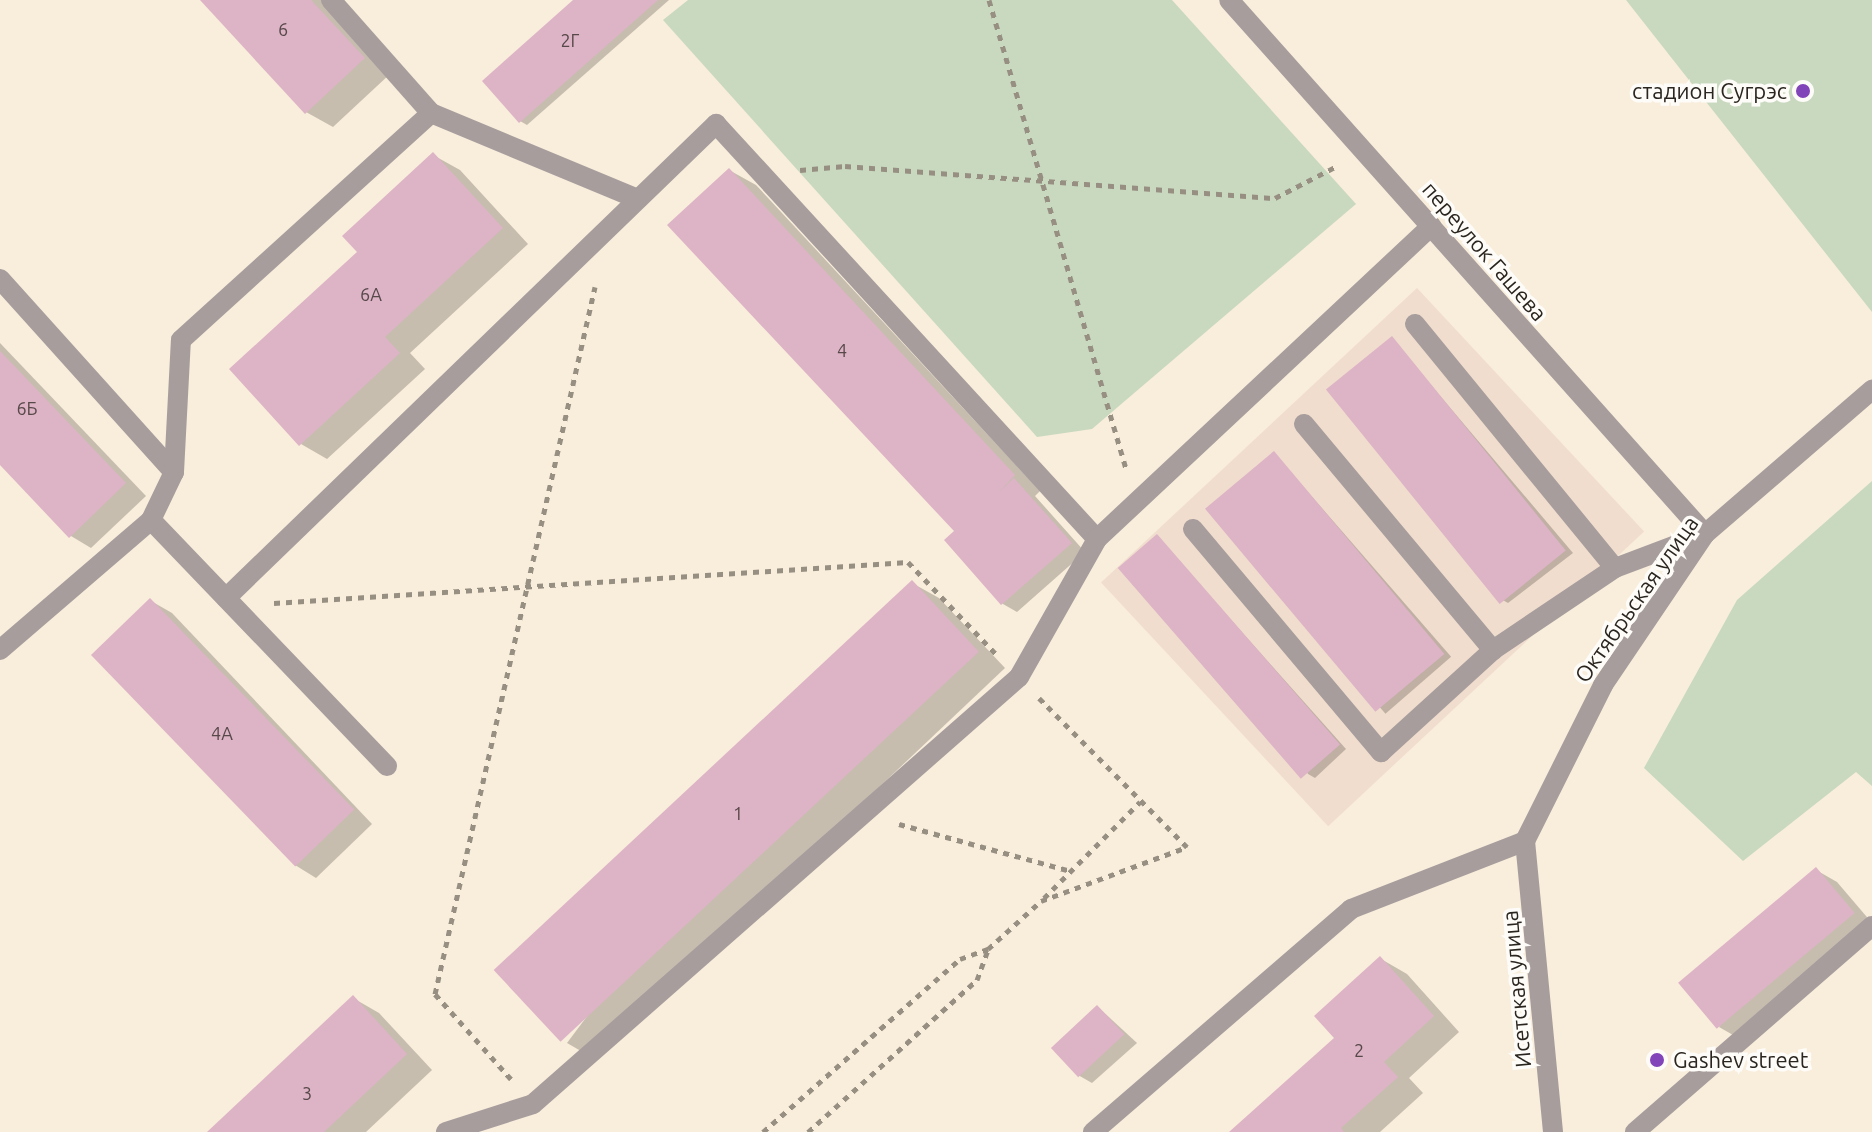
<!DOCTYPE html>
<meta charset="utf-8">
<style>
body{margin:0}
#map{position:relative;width:1872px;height:1132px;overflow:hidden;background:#f9eddb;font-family:Ubuntu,sans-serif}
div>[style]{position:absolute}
.industrial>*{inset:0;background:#f0ddcd;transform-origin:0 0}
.green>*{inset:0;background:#c8d9bf}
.shadow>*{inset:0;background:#0003;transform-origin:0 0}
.building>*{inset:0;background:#ddb3c6;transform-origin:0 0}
.path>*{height:5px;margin-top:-2.5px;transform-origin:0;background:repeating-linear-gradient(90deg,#988f83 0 6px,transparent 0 12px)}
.minor>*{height:20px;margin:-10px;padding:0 10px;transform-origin:10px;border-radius:10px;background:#a79d9d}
.dots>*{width:22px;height:22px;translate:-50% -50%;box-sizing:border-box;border:4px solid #fefcf8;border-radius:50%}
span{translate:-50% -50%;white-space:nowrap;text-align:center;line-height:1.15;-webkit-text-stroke:7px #fefcf8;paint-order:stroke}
.number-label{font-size:18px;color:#574849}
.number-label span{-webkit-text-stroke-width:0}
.poi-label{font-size:22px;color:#2a251f}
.right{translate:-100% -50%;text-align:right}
.left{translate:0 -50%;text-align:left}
.street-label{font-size:22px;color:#2a251f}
</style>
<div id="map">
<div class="industrial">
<div style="left:1417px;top:288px;width:333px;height:432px;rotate:47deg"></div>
</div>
<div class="green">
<div style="clip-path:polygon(688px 0,1172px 0,1356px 204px,1092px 429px,1037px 437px,663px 20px)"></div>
<div style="clip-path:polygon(1626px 0,1872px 0,1872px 312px,1707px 103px)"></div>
<div style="clip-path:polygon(1872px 481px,1872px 786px,1856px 772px,1743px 861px,1644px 768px,1737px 600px)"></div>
</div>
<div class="shadow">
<div style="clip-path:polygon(203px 0,322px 0,390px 74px,333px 127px,306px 112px)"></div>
<div style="clip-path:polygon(576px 0,669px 0,527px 125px,520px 121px)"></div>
<div style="clip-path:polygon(433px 155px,460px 170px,528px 244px,410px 353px,425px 369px,327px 459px,301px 444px,360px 252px)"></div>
<div style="clip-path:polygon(729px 170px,756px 185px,1040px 491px,1035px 496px,1085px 552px,1017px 612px,1003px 604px,947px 540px,957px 531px)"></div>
<div style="clip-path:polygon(1392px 339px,1573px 553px,1508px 603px,1501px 599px)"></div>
<div style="clip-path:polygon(0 343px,146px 496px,91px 548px,71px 536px,0 462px)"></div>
<div style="left:1274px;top:453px;width:270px;height:87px;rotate:49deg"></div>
<div style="clip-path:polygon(1157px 537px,1346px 749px,1315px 778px,1308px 774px)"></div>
<div style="clip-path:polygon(912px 583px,939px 598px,1005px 668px,593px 1058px,567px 1043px)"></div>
<div style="clip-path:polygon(151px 601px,172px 613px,372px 824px,316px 878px,295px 865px)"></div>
<div style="clip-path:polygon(1816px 870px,1837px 882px,1872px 923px,1740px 1039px,1719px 1027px)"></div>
<div style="clip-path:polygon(1381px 959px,1407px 974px,1459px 1032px,1409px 1078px,1423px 1093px,1380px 1132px,1232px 1132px,1336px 1038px)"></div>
<div style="clip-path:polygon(353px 998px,379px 1013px,432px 1070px,366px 1132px,210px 1132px)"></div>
<div style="clip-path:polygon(1098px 1007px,1137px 1043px,1092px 1083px,1078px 1075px)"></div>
</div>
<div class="building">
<div style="clip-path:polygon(200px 0,311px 0,365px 58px,305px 114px)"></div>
<div style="clip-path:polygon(573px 0,658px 0,519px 123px,482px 81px)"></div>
<div style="clip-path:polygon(433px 152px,503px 228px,385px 337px,400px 353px,299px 446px,229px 369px,357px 252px,342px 236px)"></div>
<div style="clip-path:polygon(729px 168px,1015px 475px,999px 492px,1014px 478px,1072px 543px,1001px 605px,944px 540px,954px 531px,667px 225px)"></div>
<div style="left:1392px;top:336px;width:276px;height:85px;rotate:51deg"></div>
<div style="clip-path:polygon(0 351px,126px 483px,69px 538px,0 465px)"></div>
<div style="left:1274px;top:451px;width:265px;height:90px;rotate:50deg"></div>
<div style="left:1157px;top:534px;width:279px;height:52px;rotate:49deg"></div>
<div style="left:912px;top:580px;width:98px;height:572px;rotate:47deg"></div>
<div style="left:150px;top:598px;width:294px;height:82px;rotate:46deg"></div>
<div style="left:1816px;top:867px;width:60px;height:180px;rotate:50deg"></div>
<div style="clip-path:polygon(1380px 956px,1434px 1016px,1384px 1062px,1398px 1077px,1341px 1128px,1344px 1132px,1229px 1132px,1334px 1038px,1314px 1016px)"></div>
<div style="clip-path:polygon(353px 995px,407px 1054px,324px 1132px,207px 1132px)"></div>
<div style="left:1097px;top:1005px;width:40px;height:63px;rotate:47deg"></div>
</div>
<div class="path">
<div style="left:989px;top:0;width:487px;rotate:73.7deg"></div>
<div style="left:800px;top:170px;width:45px;rotate:-5.1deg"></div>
<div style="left:845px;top:166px;width:431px;rotate:4.3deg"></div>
<div style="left:1275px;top:198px;width:70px;rotate:-27.3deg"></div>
<div style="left:274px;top:603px;width:635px;rotate:-3.7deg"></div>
<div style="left:908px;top:562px;width:127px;rotate:46.3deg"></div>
<div style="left:899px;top:824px;width:178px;rotate:15.3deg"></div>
<div style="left:1044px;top:898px;width:136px;rotate:-45deg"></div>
<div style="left:511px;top:1079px;width:114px;rotate:-131.8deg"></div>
<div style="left:435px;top:994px;width:725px;rotate:-77.25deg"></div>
<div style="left:763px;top:1132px;width:262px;rotate:-41.3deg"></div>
<div style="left:960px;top:959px;width:30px;rotate:-20deg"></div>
<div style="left:988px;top:949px;width:72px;rotate:-42.2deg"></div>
<div style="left:1041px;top:901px;width:156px;rotate:-20.3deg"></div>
<div style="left:1187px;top:847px;width:210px;rotate:-134.8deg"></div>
<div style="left:808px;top:1132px;width:227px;rotate:-42deg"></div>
<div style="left:977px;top:980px;width:32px;rotate:-70deg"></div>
</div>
<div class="minor">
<div style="left:431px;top:113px;width:224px;rotate:22.6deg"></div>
<div style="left:0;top:279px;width:260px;rotate:48deg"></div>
<div style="left:1415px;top:324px;width:315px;rotate:50.7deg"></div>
<div style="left:1304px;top:424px;width:295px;rotate:50.1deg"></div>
<div style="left:151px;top:520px;width:341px;rotate:46.2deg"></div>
<div style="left:1193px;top:529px;width:292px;rotate:49.9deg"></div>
<div style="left:1381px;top:752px;width:151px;rotate:-42.3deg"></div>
<div style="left:1493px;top:650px;width:147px;rotate:-33.9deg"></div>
<div style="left:1615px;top:568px;width:96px;rotate:-20.7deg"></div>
<div style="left:1705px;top:534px;width:715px;rotate:-131.71deg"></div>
<div style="left:226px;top:598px;width:682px;rotate:-44.05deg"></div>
<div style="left:716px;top:124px;width:563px;rotate:47.45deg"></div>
<div style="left:0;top:650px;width:199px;rotate:-40.7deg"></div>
<div style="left:151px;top:520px;width:53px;rotate:-64.4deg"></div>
<div style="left:174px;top:472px;width:132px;rotate:-87deg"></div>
<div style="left:181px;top:340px;width:338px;rotate:-42.2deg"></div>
<div style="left:431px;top:113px;width:151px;rotate:-131.5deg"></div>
<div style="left:1525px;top:841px;width:174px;rotate:-63.4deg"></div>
<div style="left:1603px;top:685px;width:182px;rotate:-56deg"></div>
<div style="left:1705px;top:534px;width:221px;rotate:-40.8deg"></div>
<div style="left:1525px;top:841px;width:292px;rotate:84.5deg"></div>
<div style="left:446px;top:1132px;width:91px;rotate:-17.8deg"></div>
<div style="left:533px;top:1104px;width:647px;rotate:-41.3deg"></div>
<div style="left:1019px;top:677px;width:159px;rotate:-60.5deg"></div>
<div style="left:1097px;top:539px;width:458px;rotate:-43.1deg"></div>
<div style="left:1093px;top:1132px;width:341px;rotate:-40.8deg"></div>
<div style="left:1351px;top:909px;width:187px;rotate:-21.3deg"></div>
<div style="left:1635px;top:1132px;width:314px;rotate:-41deg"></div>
</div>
<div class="dots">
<div style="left:1803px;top:91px;background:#8144b9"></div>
<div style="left:1657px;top:1060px;background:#8144b9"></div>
</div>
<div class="number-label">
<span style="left:283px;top:29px">6</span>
<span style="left:570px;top:40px">2Г</span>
<span style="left:371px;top:294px">6А</span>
<span style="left:842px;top:350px">4</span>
<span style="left:27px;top:408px">6Б</span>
<span style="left:222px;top:733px">4А</span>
<span style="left:738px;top:813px">1</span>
<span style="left:1359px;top:1050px">2</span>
<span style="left:307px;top:1093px">3</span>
</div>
<div class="poi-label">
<span class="right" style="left:1787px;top:91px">стадион Сугрэс</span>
<span class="left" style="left:1673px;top:1060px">Gashev street</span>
</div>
<div class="street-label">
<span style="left:1485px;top:251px;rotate:49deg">переулок Гашева</span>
<span style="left:1636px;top:599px;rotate:-55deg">Октябрьская улица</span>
<span style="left:1516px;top:989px;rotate:-95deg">Исетская улица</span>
</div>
</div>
